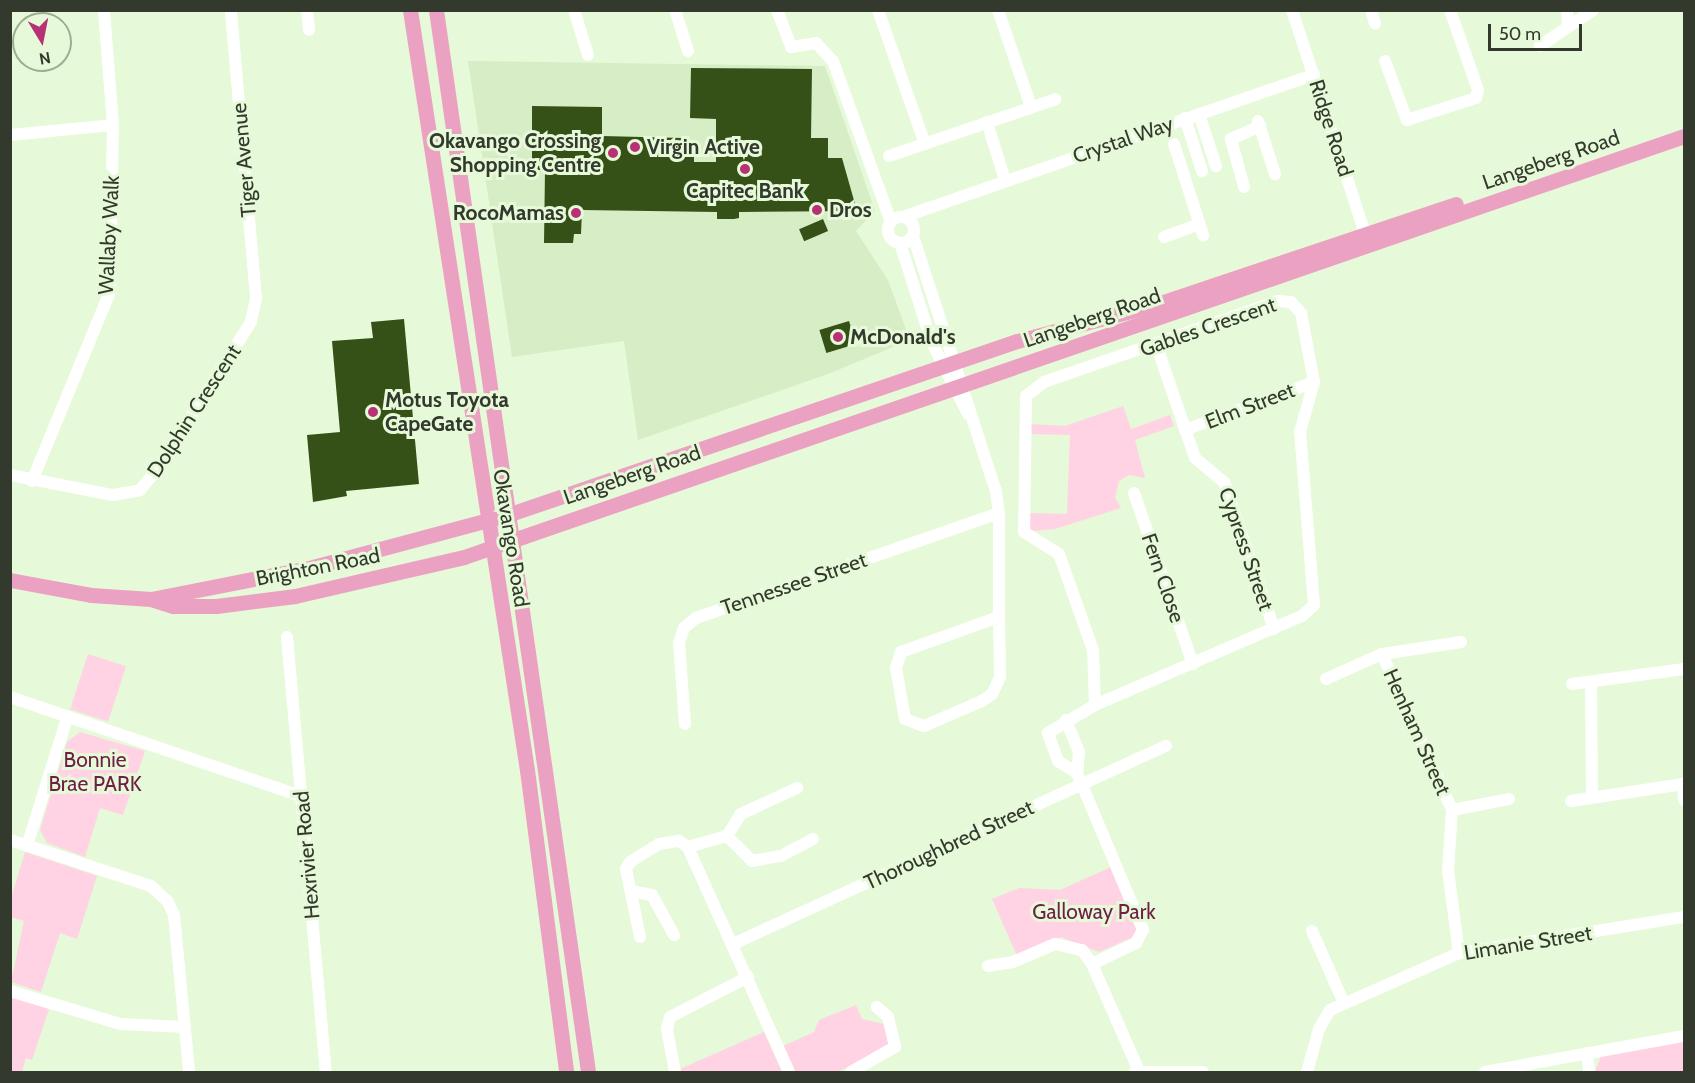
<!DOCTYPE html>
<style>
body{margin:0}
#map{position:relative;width:1695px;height:1083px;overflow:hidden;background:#e6f9d8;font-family:Cabin,sans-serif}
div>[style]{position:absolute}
.built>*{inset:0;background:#d7edc6}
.green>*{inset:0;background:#ffd3e3;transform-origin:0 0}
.building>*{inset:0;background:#355117;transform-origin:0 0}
.minor>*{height:12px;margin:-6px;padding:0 6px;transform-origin:6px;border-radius:6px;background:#fff}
.minor>.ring{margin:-6px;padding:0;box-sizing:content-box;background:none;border:12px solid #fff;border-radius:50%}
.major>*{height:15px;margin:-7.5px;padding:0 7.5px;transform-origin:7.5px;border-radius:7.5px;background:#eba1c2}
.dots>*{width:16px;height:16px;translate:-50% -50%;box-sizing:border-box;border:3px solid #e6f9d8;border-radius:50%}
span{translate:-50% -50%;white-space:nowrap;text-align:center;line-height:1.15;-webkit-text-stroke:6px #e6f9d8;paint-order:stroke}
.street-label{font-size:21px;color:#333a2d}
.poi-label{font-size:21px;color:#333a2d;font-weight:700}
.right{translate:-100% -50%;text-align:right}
.left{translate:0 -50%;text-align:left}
.park-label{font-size:21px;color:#6f1e46}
.frame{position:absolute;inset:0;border:12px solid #333a2d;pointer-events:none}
.north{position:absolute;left:12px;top:12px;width:60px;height:60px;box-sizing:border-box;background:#e6f9d8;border:2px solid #9ead94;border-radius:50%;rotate:170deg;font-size:16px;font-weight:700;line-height:24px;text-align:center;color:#333a2d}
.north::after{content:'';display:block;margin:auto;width:21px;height:27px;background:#b73174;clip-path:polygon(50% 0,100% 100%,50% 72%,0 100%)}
.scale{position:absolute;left:1488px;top:24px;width:94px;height:27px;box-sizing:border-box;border:3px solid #333a2d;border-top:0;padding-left:8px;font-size:18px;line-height:21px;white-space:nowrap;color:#333a2d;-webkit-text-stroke:4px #e6f9d8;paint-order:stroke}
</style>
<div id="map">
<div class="built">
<div style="clip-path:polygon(468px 61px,825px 66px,875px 211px,856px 231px,888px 280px,907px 332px,905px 342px,828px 374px,638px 440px,624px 341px,512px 357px)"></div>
</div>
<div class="green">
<div style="clip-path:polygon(1123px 406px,1131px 429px,1170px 415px,1174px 426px,1135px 440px,1145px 478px,1129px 475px,1119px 481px,1115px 498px,1121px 508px,1055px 529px,1033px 531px,1028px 527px,1028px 513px,1067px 514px,1070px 435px,1030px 434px,1030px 424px,1065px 426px)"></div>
<div style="left:88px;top:654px;width:40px;height:58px;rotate:18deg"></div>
<div style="clip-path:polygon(80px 732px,145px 751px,123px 815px,100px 808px,85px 857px,47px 843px,40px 830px,67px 742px)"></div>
<div style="clip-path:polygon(25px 852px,97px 876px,77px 939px,60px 933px,41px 992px,11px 982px,24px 921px,11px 917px,11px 898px)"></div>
<div style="clip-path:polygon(1111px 867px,1137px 928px,1133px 937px,1099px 952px,1061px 937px,1017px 956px,992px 899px,1019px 888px,1060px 890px)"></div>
<div style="clip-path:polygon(11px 997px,49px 1009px,32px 1060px,26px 1058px,22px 1072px,11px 1072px)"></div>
<div style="clip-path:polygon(856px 1005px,862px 1019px,884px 1024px,891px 1041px,884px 1052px,836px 1072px,795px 1072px,783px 1046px,814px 1032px,819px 1020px)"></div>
<div style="clip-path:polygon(764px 1032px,782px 1072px,681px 1072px,680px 1069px)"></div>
<div style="clip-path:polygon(1684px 1041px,1684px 1072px,1595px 1072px,1601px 1056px)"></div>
</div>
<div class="building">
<div style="clip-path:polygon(691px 68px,812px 69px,811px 138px,828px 138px,828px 158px,842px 158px,857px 211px,739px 212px,739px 218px,734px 219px,717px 219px,717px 212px,582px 210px,581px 234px,574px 234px,573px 243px,544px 243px,545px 170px,532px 170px,532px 106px,602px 107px,602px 136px,683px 138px,683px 147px,694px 148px,694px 162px,716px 162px,716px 119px,690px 118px)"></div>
<div style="left:823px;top:219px;width:13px;height:26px;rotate:67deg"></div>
<div style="clip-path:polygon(404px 319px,419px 484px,346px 491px,347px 496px,313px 502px,307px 435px,340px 432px,332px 341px,373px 338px,371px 322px)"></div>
<div style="left:849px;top:321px;width:24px;height:31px;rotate:73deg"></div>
</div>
<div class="minor">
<div style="left:307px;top:10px;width:20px;rotate:84deg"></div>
<div style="left:574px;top:10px;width:47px;rotate:72.7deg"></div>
<div style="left:675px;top:10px;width:43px;rotate:72.4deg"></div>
<div style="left:777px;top:10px;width:40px;rotate:69deg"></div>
<div style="left:791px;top:47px;width:25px;rotate:-9deg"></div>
<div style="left:816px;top:43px;width:25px;rotate:47deg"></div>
<div style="left:833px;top:61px;width:171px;rotate:70.2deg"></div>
<div style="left:878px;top:10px;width:142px;rotate:70.7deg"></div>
<div style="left:998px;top:10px;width:102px;rotate:71.2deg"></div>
<div style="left:1292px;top:10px;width:245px;rotate:71.9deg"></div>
<div style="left:1371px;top:10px;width:14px;rotate:73deg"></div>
<div style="left:1568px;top:27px;width:30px;rotate:-34deg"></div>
<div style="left:1540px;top:46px;width:34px;rotate:-34deg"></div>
<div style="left:1568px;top:27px;width:17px;rotate:-93deg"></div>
<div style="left:1385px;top:61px;width:63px;rotate:69.6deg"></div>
<div style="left:1407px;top:120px;width:72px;rotate:-17.7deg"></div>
<div style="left:1476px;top:98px;width:8px;rotate:-76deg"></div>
<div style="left:1478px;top:90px;width:85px;rotate:-109.3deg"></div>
<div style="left:1199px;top:114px;width:55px;rotate:71.9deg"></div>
<div style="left:1185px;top:118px;width:56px;rotate:72.2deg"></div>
<div style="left:1258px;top:121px;width:56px;rotate:72.2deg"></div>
<div style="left:987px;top:122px;width:61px;rotate:72.8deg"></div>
<div style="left:10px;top:135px;width:103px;rotate:-5.5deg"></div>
<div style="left:1174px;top:144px;width:96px;rotate:72.3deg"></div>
<div style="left:889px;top:156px;width:176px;rotate:-18.8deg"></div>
<div style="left:1244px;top:187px;width:50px;rotate:-105.2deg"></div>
<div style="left:1231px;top:139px;width:32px;rotate:-24deg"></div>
<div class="ring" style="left:888px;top:217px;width:14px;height:14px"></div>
<div style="left:903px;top:217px;width:435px;rotate:-19.1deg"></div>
<div style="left:913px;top:236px;width:269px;rotate:72deg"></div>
<div style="left:996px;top:492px;width:21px;rotate:82deg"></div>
<div style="left:999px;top:513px;width:104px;rotate:90deg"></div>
<div style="left:999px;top:617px;width:60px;rotate:89deg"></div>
<div style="left:1000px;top:677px;width:19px;rotate:115deg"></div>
<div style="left:992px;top:694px;width:12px;rotate:145deg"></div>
<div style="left:982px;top:701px;width:63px;rotate:156.7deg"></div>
<div style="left:924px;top:726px;width:20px;rotate:-160deg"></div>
<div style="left:905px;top:719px;width:52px;rotate:-100deg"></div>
<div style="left:896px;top:668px;width:17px;rotate:-73deg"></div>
<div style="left:901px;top:652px;width:104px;rotate:-19.7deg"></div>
<div style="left:1164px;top:237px;width:37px;rotate:-20deg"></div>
<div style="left:900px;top:243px;width:105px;rotate:72.3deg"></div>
<div style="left:932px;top:343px;width:80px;rotate:63.1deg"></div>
<div style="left:1156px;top:344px;width:120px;rotate:71.1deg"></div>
<div style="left:1195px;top:458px;width:38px;rotate:40deg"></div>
<div style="left:1224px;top:482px;width:155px;rotate:71.2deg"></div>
<div style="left:1185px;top:430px;width:138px;rotate:-20.4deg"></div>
<div style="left:10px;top:475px;width:105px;rotate:11deg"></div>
<div style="left:113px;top:495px;width:27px;rotate:-10deg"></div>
<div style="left:140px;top:490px;width:26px;rotate:-50deg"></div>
<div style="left:157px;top:470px;width:175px;rotate:-57.6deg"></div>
<div style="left:251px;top:322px;width:25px;rotate:-78deg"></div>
<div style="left:256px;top:298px;width:289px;rotate:-95deg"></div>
<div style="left:32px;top:481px;width:204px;rotate:-67.6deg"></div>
<div style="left:110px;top:292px;width:167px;rotate:-89deg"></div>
<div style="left:113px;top:125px;width:115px;rotate:-94.5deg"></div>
<div style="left:1134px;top:493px;width:181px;rotate:71deg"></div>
<div style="left:287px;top:637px;width:437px;rotate:84.9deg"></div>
<div style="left:1382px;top:654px;width:171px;rotate:65.8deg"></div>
<div style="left:1452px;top:810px;width:60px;rotate:93.8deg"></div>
<div style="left:1448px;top:870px;width:84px;rotate:82.5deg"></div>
<div style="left:1326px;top:679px;width:61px;rotate:-24.1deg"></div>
<div style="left:1382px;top:654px;width:80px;rotate:-8.6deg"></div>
<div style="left:1591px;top:682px;width:115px;rotate:89.5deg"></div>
<div style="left:1572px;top:684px;width:113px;rotate:-7.6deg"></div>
<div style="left:10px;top:697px;width:310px;rotate:18.8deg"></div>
<div style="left:1066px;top:720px;width:35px;rotate:68deg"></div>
<div style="left:1079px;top:752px;width:21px;rotate:95deg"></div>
<div style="left:685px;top:724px;width:81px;rotate:-94.2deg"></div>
<div style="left:679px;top:643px;width:16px;rotate:-72deg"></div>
<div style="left:684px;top:628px;width:16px;rotate:-40deg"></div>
<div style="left:696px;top:618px;width:321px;rotate:-19.1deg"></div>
<div style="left:1683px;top:784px;width:16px;rotate:86deg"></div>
<div style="left:1571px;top:801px;width:114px;rotate:-8.6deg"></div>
<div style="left:1452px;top:810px;width:58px;rotate:-10.9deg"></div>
<div style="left:727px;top:836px;width:35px;rotate:45deg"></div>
<div style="left:752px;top:861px;width:29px;rotate:-10deg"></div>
<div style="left:781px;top:856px;width:36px;rotate:-28deg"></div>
<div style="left:10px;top:840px;width:148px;rotate:18.1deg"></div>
<div style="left:151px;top:886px;width:23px;rotate:43deg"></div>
<div style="left:168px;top:902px;width:14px;rotate:65deg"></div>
<div style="left:174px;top:915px;width:158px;rotate:84.5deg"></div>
<div style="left:27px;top:846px;width:134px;rotate:-72.6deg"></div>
<div style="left:631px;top:891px;width:21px;rotate:11deg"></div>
<div style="left:652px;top:895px;width:46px;rotate:61.2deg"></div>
<div style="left:1312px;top:931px;width:77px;rotate:66.1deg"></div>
<div style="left:640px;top:937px;width:69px;rotate:-101.6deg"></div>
<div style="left:626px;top:869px;width:8px;rotate:-60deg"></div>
<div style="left:630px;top:862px;width:34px;rotate:-32deg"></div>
<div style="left:659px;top:844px;width:20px;rotate:-9deg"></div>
<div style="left:679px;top:841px;width:11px;rotate:34deg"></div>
<div style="left:733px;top:944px;width:476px;rotate:-24.6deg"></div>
<div style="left:1092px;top:964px;width:49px;rotate:-25.5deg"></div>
<div style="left:1136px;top:943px;width:15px;rotate:-62deg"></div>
<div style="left:1143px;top:930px;width:170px;rotate:-112.8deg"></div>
<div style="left:1077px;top:773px;width:22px;rotate:-148deg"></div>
<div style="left:1058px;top:761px;width:30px;rotate:-110deg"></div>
<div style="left:1048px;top:733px;width:55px;rotate:-30.8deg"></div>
<div style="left:1095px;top:705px;width:225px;rotate:-23.3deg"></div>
<div style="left:1302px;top:616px;width:16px;rotate:-43deg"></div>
<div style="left:1314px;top:605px;width:174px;rotate:-94.6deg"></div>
<div style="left:1300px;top:432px;width:52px;rotate:-74.4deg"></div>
<div style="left:1314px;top:382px;width:70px;rotate:-100.7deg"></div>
<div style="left:1301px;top:313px;width:15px;rotate:-132deg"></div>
<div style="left:1291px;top:302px;width:13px;rotate:-176deg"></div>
<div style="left:1278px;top:301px;width:248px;rotate:160.9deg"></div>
<div style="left:1044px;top:382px;width:23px;rotate:142deg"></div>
<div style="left:1026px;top:396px;width:136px;rotate:90.8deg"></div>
<div style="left:1024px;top:532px;width:41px;rotate:32.2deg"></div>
<div style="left:1059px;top:554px;width:102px;rotate:70.5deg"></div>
<div style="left:1093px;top:650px;width:55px;rotate:87.9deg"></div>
<div style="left:988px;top:966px;width:25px;rotate:-9deg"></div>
<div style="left:1013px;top:962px;width:46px;rotate:-23.2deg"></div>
<div style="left:1055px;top:944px;width:28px;rotate:13deg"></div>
<div style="left:1082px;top:950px;width:17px;rotate:54deg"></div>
<div style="left:1092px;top:964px;width:117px;rotate:66.3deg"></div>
<div style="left:10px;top:991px;width:116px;rotate:16.6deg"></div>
<div style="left:121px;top:1024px;width:64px;rotate:2.7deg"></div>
<div style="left:1587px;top:1053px;width:19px;rotate:84deg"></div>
<div style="left:675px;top:1072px;width:44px;rotate:-100.5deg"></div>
<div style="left:667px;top:1029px;width:12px;rotate:-76deg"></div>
<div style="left:670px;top:1017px;width:88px;rotate:-27.1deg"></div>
<div style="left:789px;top:1072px;width:247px;rotate:-114.2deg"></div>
<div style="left:688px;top:847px;width:41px;rotate:-15.8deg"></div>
<div style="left:727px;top:836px;width:26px;rotate:-58deg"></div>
<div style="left:741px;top:814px;width:62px;rotate:-24.9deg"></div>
<div style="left:851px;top:1072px;width:51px;rotate:-29.6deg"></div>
<div style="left:895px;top:1047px;width:31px;rotate:-103deg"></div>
<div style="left:888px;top:1017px;width:15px;rotate:-138deg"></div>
<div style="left:1135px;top:1072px;width:68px"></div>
<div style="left:1307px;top:1072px;width:45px;rotate:-74.4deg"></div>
<div style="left:1319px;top:1029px;width:22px;rotate:-60deg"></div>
<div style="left:1330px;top:1010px;width:141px;rotate:-23.8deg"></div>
<div style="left:1459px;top:953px;width:228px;rotate:-9.1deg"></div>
<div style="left:1485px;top:1072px;width:202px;rotate:-10.3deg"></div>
</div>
<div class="major">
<div style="left:410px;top:10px;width:769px;rotate:81.25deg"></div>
<div style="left:527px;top:770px;width:305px;rotate:82.6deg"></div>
<div style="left:436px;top:10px;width:1073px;rotate:81.85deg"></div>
<div style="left:10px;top:580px;width:82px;rotate:10.5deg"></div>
<div style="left:91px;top:595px;width:60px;rotate:3.8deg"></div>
<div style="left:151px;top:599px;width:23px;rotate:18deg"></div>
<div style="left:173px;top:606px;width:43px"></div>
<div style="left:216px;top:606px;width:80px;rotate:-7.2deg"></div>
<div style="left:295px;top:596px;width:173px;rotate:-13deg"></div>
<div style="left:464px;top:557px;width:1291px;rotate:-19.04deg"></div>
<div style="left:151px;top:599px;width:161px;rotate:-11.1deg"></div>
<div style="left:309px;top:568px;width:208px;rotate:-15deg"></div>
<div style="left:510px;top:514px;width:536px;rotate:-18.84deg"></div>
<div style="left:1017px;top:341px;width:145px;rotate:-14.8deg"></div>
<div style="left:1157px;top:304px;width:315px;rotate:-18.5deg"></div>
</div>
<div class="dots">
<div style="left:635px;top:147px;background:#b73174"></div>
<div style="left:613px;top:153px;background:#b73174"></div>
<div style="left:745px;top:169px;background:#b73174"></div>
<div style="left:817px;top:210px;background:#b73174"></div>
<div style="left:576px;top:213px;background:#b73174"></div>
<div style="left:838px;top:337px;background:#b73174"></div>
<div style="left:373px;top:412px;background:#b73174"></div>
</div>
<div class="street-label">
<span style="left:1331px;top:128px;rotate:72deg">Ridge Road</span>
<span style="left:1123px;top:140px;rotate:-19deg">Crystal Way</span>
<span style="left:244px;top:160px;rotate:-95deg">Tiger Avenue</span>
<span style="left:1551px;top:160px;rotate:-19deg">Langeberg Road</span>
<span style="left:109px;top:235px;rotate:-87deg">Wallaby Walk</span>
<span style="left:1092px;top:318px;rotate:-19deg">Langeberg Road</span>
<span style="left:1208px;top:327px;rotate:-19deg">Gables Crescent</span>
<span style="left:1250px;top:406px;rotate:-21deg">Elm Street</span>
<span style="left:194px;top:411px;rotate:-57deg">Dolphin Crescent</span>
<span style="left:632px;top:475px;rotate:-19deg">Langeberg Road</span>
<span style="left:511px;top:538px;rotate:81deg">Okavango Road</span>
<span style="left:1246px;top:549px;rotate:71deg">Cypress Street</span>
<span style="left:318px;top:567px;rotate:-11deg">Brighton Road</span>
<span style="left:1163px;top:578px;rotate:71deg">Fern Close</span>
<span style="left:794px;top:584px;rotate:-19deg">Tennessee Street</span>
<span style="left:1417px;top:732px;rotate:66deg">Henham Street</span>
<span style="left:949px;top:845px;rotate:-25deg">Thoroughbred Street</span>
<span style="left:307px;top:855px;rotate:-95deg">Hexrivier Road</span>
<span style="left:1528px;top:943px;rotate:-9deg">Limanie Street</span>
</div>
<div class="poi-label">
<span class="right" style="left:601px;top:153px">Okavango Crossing<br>Shopping Centre</span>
<span class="left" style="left:647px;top:147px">Virgin Active</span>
<span style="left:745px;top:191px">Capitec Bank</span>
<span class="left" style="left:829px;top:210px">Dros</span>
<span class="right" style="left:564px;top:213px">RocoMamas</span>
<span class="left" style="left:850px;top:337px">McDonald's</span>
<span class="left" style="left:385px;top:412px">Motus Toyota<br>CapeGate</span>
</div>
<div class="park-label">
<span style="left:95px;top:772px">Bonnie<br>Brae PARK</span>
<span style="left:1094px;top:912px">Galloway Park</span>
</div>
<div class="frame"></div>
<div class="north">N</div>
<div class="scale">50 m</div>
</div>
